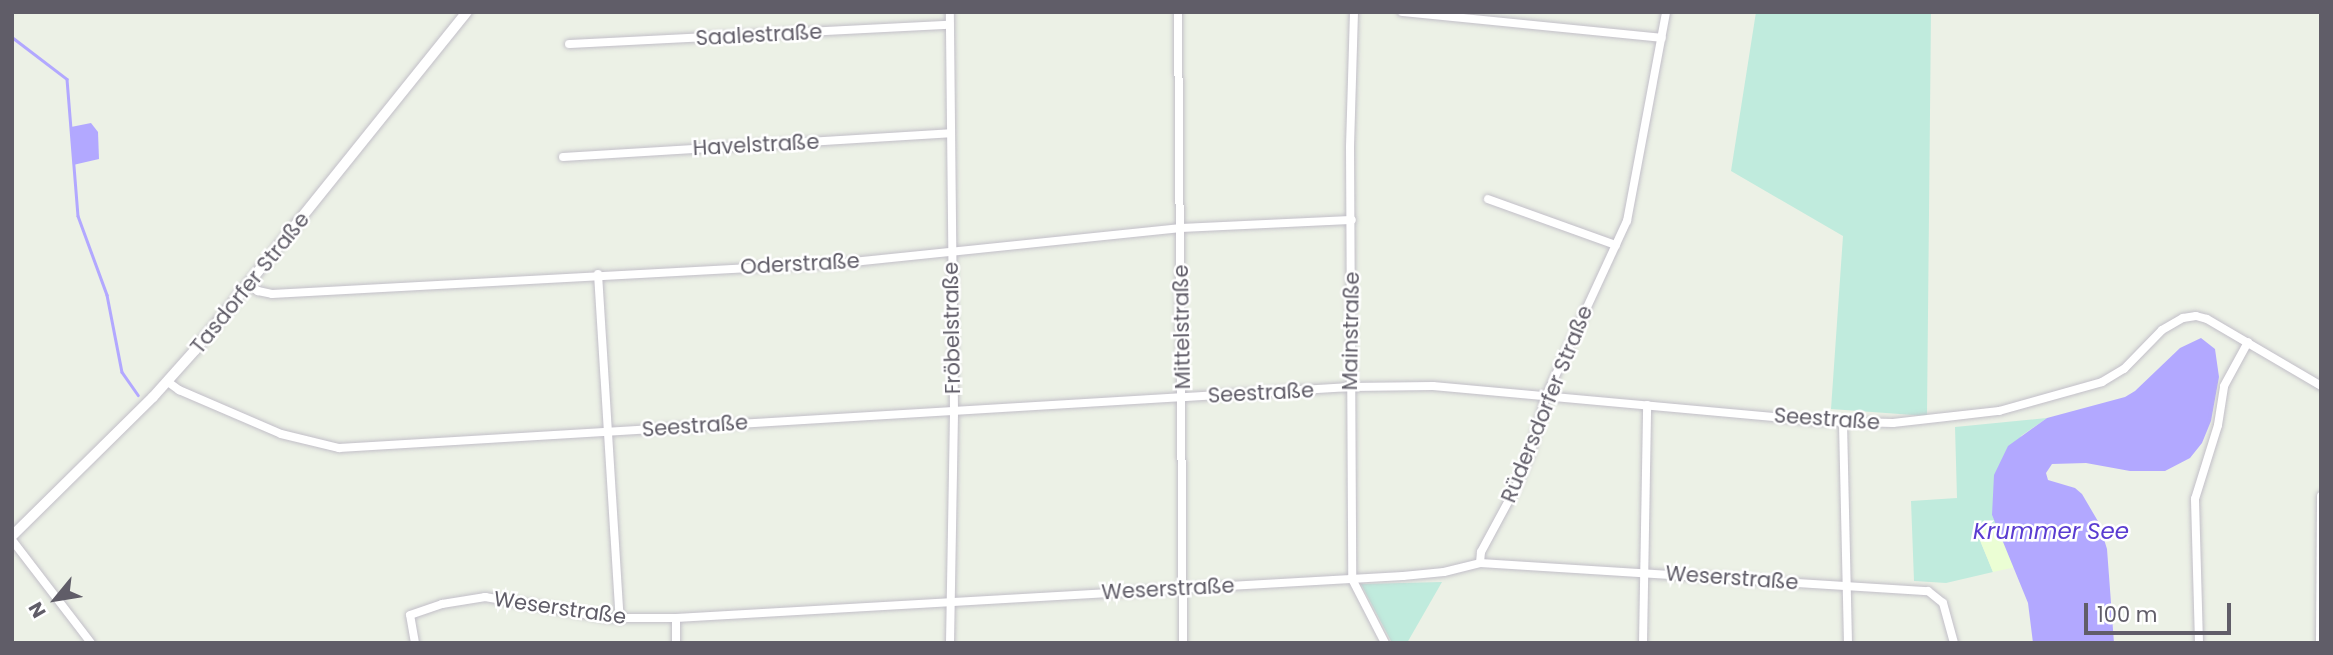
<!DOCTYPE html>
<meta charset="utf-8">
<style>
body{margin:0}
#map{position:relative;width:2333px;height:655px;overflow:hidden;background:#ecf1e6;font-family:Poppins,sans-serif}
div>[style]{position:absolute}
.green>*{inset:0;background:#c0ebdd}
.sand>*{inset:0;background:#ebfed4}
.water>*{inset:0;background:#b2a8ff}
.stream>*{height:2.5px;margin:-1.25px;padding:0 1.25px;transform-origin:1.25px;border-radius:1.25px;background:#b2a8ff}
.roads{filter:drop-shadow(0 0 2px #c2bfc8) drop-shadow(0 0 2px #c2bfc8)}
.street>*{height:8px;margin:-4px;padding:0 4px;transform-origin:4px;border-radius:4px;background:#fff}
.secondary>*{height:10px;margin:-5px;padding:0 5px;transform-origin:5px;border-radius:5px;background:#fff}
span{translate:-50% -50%;white-space:nowrap;text-align:center;line-height:1.15;-webkit-text-stroke:5px #fff;paint-order:stroke}
.street-label{font-size:21px;color:#605d68}
.water-label{font-size:23px;color:#5a3cd1;font-style:italic}
.frame{position:absolute;inset:0;border:14px solid #605d68;pointer-events:none}
.north{position:absolute;left:21px;top:564px;width:70px;height:70px;-webkit-text-stroke:5px #fff;paint-order:stroke;rotate:240deg;font-size:19px;font-weight:700;line-height:28px;text-align:center;color:#605d68}
.north::after{content:'';display:block;margin:auto;width:24px;height:32px;background:#605d68;clip-path:polygon(50% 0,100% 100%,50% 72%,0 100%)}
.scale{position:absolute;left:2084px;top:603px;width:147px;height:32px;box-sizing:border-box;border:4px solid #605d68;border-top:0;padding-left:9px;font-size:21px;line-height:24px;white-space:nowrap;color:#605d68;-webkit-text-stroke:5px #fff;paint-order:stroke}
</style>
<div id="map">
<div class="green">
<div style="clip-path:polygon(1756px 12px,1931px 12px,1927px 416px,1831px 409px,1843px 236px,1731px 171px)"></div>
<div style="clip-path:polygon(2047px 418px,2021px 436px,1992px 515px,1996px 523px,1977px 533px,1993px 572px,1946px 583px,1914px 581px,1911px 501px,1957px 498px,1955px 427px)"></div>
<div style="clip-path:polygon(1442px 582px,1407px 643px,1392px 643px,1361px 584px)"></div>
</div>
<div class="sand">
<div style="clip-path:polygon(1996px 523px,2016px 567px,1993px 572px,1977px 533px)"></div>
</div>
<div class="water">
<div style="clip-path:polygon(91px 123px,98px 132px,99px 159px,73px 165px,71px 127px)"></div>
<div style="clip-path:polygon(2201px 338px,2215px 349px,2219px 377px,2211px 421px,2202px 443px,2190px 458px,2165px 471px,2130px 471px,2086px 463px,2052px 464px,2046px 473px,2048px 480px,2075px 488px,2082px 494px,2099px 523px,2107px 549px,2114px 643px,2033px 643px,2028px 603px,1992px 515px,1994px 475px,2008px 446px,2047px 418px,2125px 397px,2135px 391px,2180px 348px)"></div>
</div>
<div class="stream">
<div style="left:12px;top:37px;width:69px;rotate:37.4deg"></div>
<div style="left:67px;top:79px;width:137px;rotate:85.4deg"></div>
<div style="left:78px;top:216px;width:84px;rotate:69.8deg"></div>
<div style="left:107px;top:295px;width:78px;rotate:79deg"></div>
<div style="left:122px;top:372px;width:28px;rotate:55deg"></div>
</div>
<div class="roads">
<div class="street">
<div style="left:1178px;top:12px;width:631px;rotate:89.55deg"></div>
<div style="left:1354px;top:12px;width:135px;rotate:91.7deg"></div>
<div style="left:1350px;top:147px;width:432px;rotate:89.7deg"></div>
<div style="left:1352px;top:579px;width:72px;rotate:62.7deg"></div>
<div style="left:1402px;top:12px;width:261px;rotate:5.7deg"></div>
<div style="left:569px;top:44px;width:381px;rotate:-2.9deg"></div>
<div style="left:563px;top:157px;width:388px;rotate:-3.5deg"></div>
<div style="left:1488px;top:199px;width:136px;rotate:19.8deg"></div>
<div style="left:598px;top:274px;width:346px;rotate:86.4deg"></div>
<div style="left:249px;top:285px;width:11px;rotate:34deg"></div>
<div style="left:258px;top:291px;width:14px;rotate:12deg"></div>
<div style="left:272px;top:294px;width:572px;rotate:-3.11deg"></div>
<div style="left:843px;top:263px;width:340px;rotate:-5.9deg"></div>
<div style="left:1181px;top:228px;width:171px;rotate:-2.7deg"></div>
<div style="left:168px;top:382px;width:14px;rotate:36deg"></div>
<div style="left:179px;top:390px;width:111px;rotate:23.3deg"></div>
<div style="left:281px;top:434px;width:60px;rotate:13.6deg"></div>
<div style="left:339px;top:448px;width:1013px;rotate:-3.45deg"></div>
<div style="left:1350px;top:387px;width:83px;rotate:-0.7deg"></div>
<div style="left:1433px;top:386px;width:386px;rotate:5.2deg"></div>
<div style="left:1817px;top:421px;width:76px;rotate:1.5deg"></div>
<div style="left:1893px;top:423px;width:107px;rotate:-6.5deg"></div>
<div style="left:1999px;top:411px;width:107px;rotate:-15.7deg"></div>
<div style="left:2102px;top:382px;width:26px;rotate:-31deg"></div>
<div style="left:2124px;top:369px;width:54px;rotate:-45.7deg"></div>
<div style="left:2162px;top:330px;width:24px;rotate:-30deg"></div>
<div style="left:2183px;top:318px;width:13px;rotate:-9deg"></div>
<div style="left:2196px;top:316px;width:11px;rotate:15deg"></div>
<div style="left:2207px;top:319px;width:132px;rotate:30.4deg"></div>
<div style="left:1843px;top:423px;width:220px;rotate:88.7deg"></div>
<div style="left:12px;top:540px;width:130px;rotate:52.5deg"></div>
<div style="left:1480px;top:563px;width:11px;rotate:-85deg"></div>
<div style="left:1481px;top:552px;width:72px;rotate:-61.6deg"></div>
<div style="left:1515px;top:489px;width:38px;rotate:-67deg"></div>
<div style="left:1530px;top:454px;width:60px;rotate:-74.6deg"></div>
<div style="left:1546px;top:396px;width:193px;rotate:-65.2deg"></div>
<div style="left:1627px;top:221px;width:213px;rotate:-79.4deg"></div>
<div style="left:676px;top:618px;width:25px;rotate:90deg"></div>
<div style="left:415px;top:643px;width:28px;rotate:-100deg"></div>
<div style="left:410px;top:615px;width:34px;rotate:-19deg"></div>
<div style="left:442px;top:604px;width:44px;rotate:-9.2deg"></div>
<div style="left:485px;top:597px;width:125px;rotate:9.7deg"></div>
<div style="left:608px;top:618px;width:68px"></div>
<div style="left:676px;top:618px;width:728px;rotate:-3.31deg"></div>
<div style="left:1403px;top:576px;width:41px;rotate:-5.6deg"></div>
<div style="left:1444px;top:572px;width:37px;rotate:-14deg"></div>
<div style="left:1480px;top:563px;width:449px;rotate:3.6deg"></div>
<div style="left:1928px;top:591px;width:19px;rotate:39deg"></div>
<div style="left:1943px;top:603px;width:41px;rotate:74.6deg"></div>
<div style="left:950px;top:643px;width:232px;rotate:-89deg"></div>
<div style="left:954px;top:411px;width:399px;rotate:-90.6deg"></div>
<div style="left:1643px;top:643px;width:238px;rotate:-89deg"></div>
<div style="left:2199px;top:643px;width:144px;rotate:-91.6deg"></div>
<div style="left:2195px;top:499px;width:77px;rotate:-72.7deg"></div>
<div style="left:2218px;top:425px;width:39px;rotate:-81deg"></div>
<div style="left:2224px;top:386px;width:50px;rotate:-61.4deg"></div>
<div style="left:2320px;top:643px;width:147px;rotate:-89.6deg"></div>
</div>
<div class="secondary">
<div style="left:12px;top:536px;width:198px;rotate:-44.6deg"></div>
<div style="left:153px;top:397px;width:63px;rotate:-48.2deg"></div>
<div style="left:195px;top:350px;width:434px;rotate:-51.2deg"></div>
</div>
</div>
<div class="street-label">
<span style="left:759px;top:35px;rotate:-3deg">Saalestraße</span>
<span style="left:756px;top:145px;rotate:-3deg">Havelstraße</span>
<span style="left:800px;top:264px;rotate:-3deg">Oderstraße</span>
<span style="left:250px;top:283px;rotate:-51deg">Tasdorfer Straße</span>
<span style="left:1182px;top:327px;rotate:-91deg">Mittelstraße</span>
<span style="left:952px;top:328px;rotate:-91deg">Fröbelstraße</span>
<span style="left:1351px;top:331px;rotate:-89deg">Mainstraße</span>
<span style="left:1261px;top:393px;rotate:-3deg">Seestraße</span>
<span style="left:1547px;top:404px;rotate:-68deg">Rüdersdorfer Straße</span>
<span style="left:1827px;top:419px;rotate:4deg">Seestraße</span>
<span style="left:695px;top:426px;rotate:-4deg">Seestraße</span>
<span style="left:1732px;top:578px;rotate:4deg">Weserstraße</span>
<span style="left:1168px;top:589px;rotate:-3deg">Weserstraße</span>
<span style="left:560px;top:608px;rotate:8deg">Weserstraße</span>
</div>
<div class="water-label">
<span style="left:2051px;top:531px">Krummer See</span>
</div>
<div class="frame"></div>
<div class="north">N</div>
<div class="scale">100 m</div>
</div>
